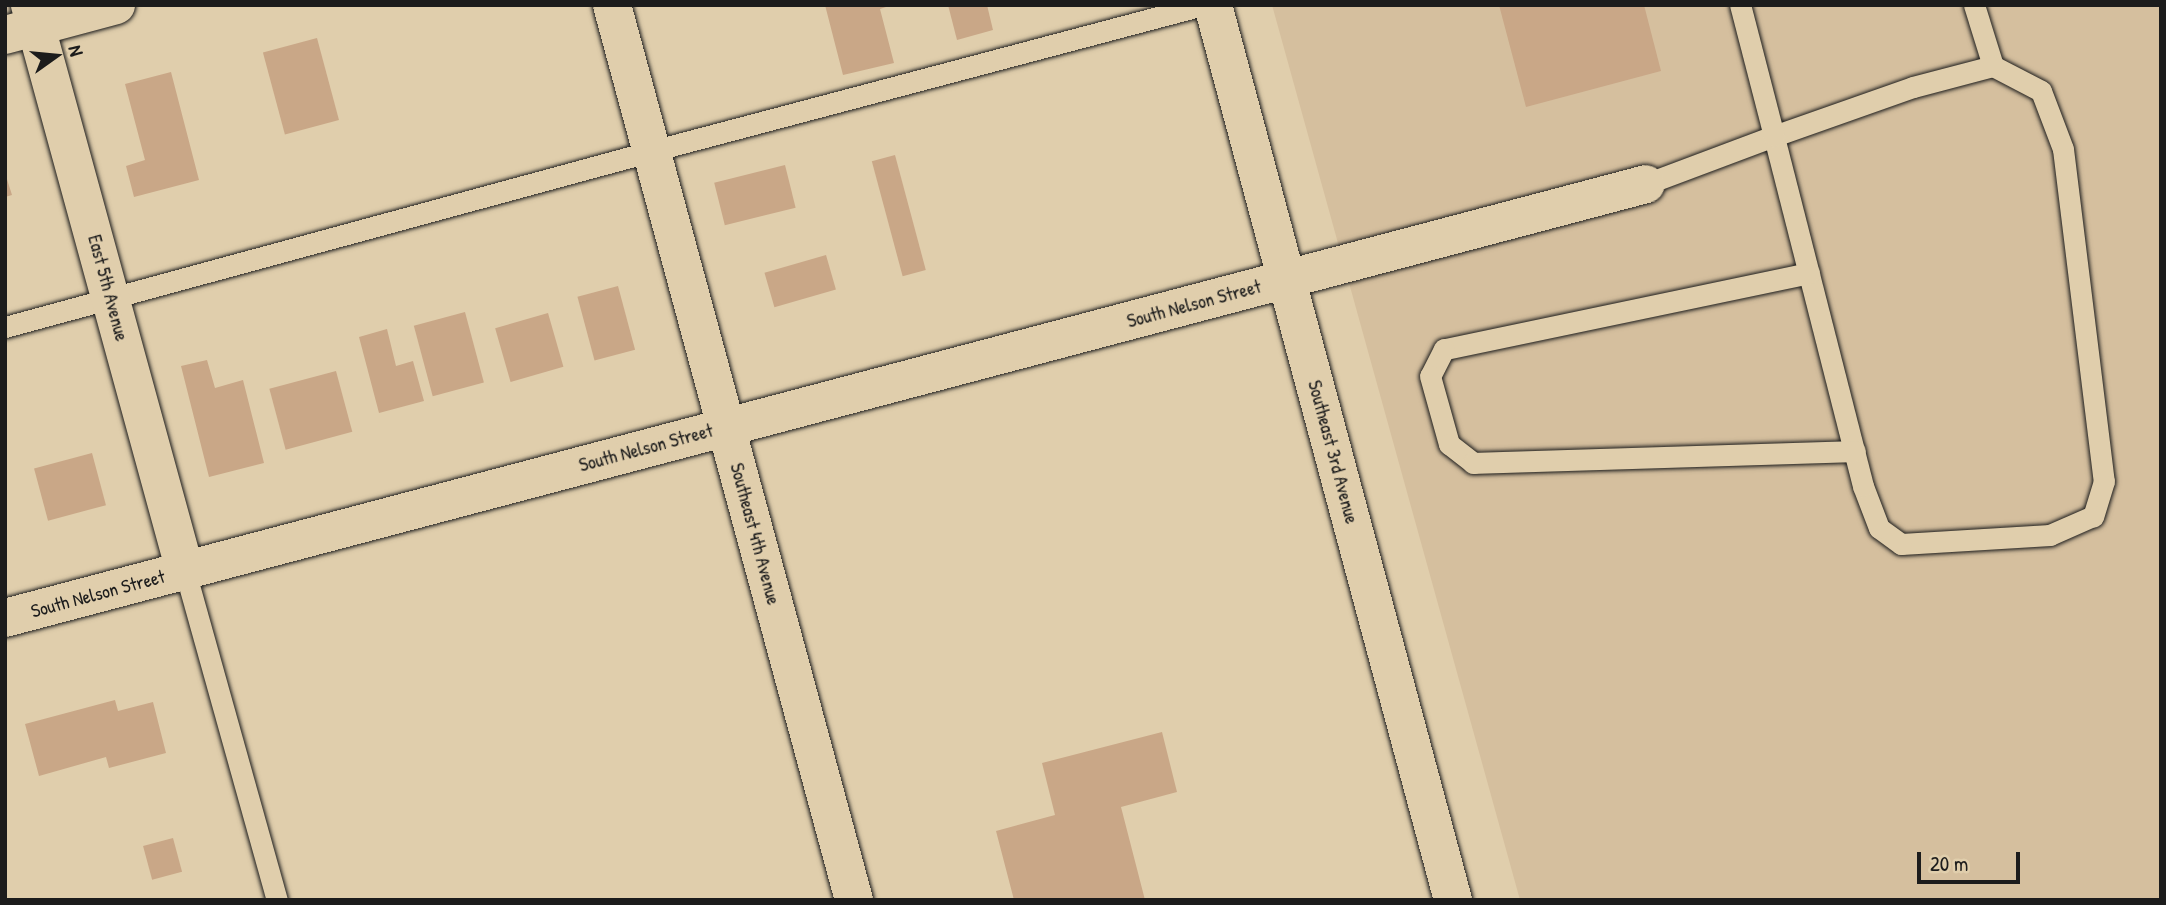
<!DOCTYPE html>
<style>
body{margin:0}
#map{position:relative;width:2166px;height:905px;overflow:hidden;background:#e0ceac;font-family:"Patrick Hand",sans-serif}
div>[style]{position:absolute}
.built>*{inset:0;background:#d5bf9e}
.building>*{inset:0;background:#c9a787;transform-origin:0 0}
.roads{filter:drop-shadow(0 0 2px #1c1c1c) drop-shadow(0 0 2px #1c1c1c)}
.service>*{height:21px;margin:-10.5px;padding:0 10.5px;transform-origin:10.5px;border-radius:10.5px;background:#e0ceac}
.minor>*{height:38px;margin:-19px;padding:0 19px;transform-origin:19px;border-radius:19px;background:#e0ceac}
.secondary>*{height:38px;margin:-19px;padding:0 19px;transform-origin:19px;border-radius:19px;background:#e0ceac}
span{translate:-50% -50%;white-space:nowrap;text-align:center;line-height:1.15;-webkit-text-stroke:6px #e0ceac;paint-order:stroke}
.street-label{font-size:19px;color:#1c1c1c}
.frame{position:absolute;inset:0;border:7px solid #1c1c1c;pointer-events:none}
.north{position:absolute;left:21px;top:21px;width:70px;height:70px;-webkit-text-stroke:5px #e0ceac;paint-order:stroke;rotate:75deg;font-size:19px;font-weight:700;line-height:28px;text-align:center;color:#1c1c1c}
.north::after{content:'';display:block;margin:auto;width:24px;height:32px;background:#1c1c1c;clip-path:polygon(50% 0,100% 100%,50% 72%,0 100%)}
.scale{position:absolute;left:1917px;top:852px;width:103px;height:32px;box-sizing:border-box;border:4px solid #1c1c1c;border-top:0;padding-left:9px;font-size:21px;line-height:24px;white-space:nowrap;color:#1c1c1c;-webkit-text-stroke:5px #e0ceac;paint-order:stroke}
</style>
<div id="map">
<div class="built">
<div style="clip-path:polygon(1272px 5px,2161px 5px,2161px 900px,1520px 900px)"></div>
</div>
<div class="building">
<div style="clip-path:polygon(825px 5px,892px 5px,880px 9px,894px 63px,843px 75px)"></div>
<div style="clip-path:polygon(948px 5px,987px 5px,993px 30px,957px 40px)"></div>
<div style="clip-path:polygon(1499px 5px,1644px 5px,1661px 71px,1526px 107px)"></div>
<div style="left:317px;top:38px;width:85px;height:56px;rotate:75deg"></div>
<div style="clip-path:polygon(171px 72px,199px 180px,134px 197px,126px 166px,145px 160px,125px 84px)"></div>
<div style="left:895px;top:155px;width:119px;height:24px;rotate:75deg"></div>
<div style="left:785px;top:165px;width:44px;height:73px;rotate:76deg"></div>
<div style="clip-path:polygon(5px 173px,12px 195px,5px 197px)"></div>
<div style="left:826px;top:255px;width:36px;height:64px;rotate:74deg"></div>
<div style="left:618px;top:286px;width:66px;height:42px;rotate:75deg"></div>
<div style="left:465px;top:312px;width:73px;height:53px;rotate:75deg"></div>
<div style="left:548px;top:313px;width:56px;height:55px;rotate:74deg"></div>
<div style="clip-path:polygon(387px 329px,396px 366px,413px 361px,424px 401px,379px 413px,359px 337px)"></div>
<div style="clip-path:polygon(207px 360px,215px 388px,243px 380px,264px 463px,209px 477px,181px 366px)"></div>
<div style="left:336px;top:371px;width:63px;height:69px;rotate:75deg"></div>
<div style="left:92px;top:453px;width:54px;height:60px;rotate:75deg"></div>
<div style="clip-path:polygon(115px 700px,118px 711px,153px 702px,166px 753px,109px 768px,106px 757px,39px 776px,25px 724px)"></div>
<div style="clip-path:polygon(1162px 732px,1177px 792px,1121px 807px,1145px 900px,1014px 900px,996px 831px,1055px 815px,1042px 763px)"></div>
<div style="left:173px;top:838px;width:35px;height:31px;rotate:75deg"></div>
</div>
<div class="roads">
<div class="service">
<div style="left:1974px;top:5px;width:64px;rotate:72.7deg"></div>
<div style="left:1646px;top:184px;width:137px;rotate:-20.6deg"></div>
<div style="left:1774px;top:136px;width:147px;rotate:-19.4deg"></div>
<div style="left:1913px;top:87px;width:83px;rotate:-14.7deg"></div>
<div style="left:1993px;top:66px;width:54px;rotate:27.5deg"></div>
<div style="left:2041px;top:91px;width:62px;rotate:69.2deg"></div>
<div style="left:2063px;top:149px;width:335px;rotate:83deg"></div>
<div style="left:2104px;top:481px;width:37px;rotate:107deg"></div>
<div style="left:2093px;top:516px;width:47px;rotate:156.2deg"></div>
<div style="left:2050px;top:535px;width:149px;rotate:176.5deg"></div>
<div style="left:1901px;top:544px;width:27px;rotate:-144deg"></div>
<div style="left:1879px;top:528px;width:45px;rotate:-110.9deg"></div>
<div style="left:1863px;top:486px;width:361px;rotate:-104.3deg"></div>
<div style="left:1774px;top:136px;width:135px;rotate:-104.5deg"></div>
<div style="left:1809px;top:273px;width:373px;rotate:168.2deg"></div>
<div style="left:1444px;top:349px;width:30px;rotate:117deg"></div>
<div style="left:1430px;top:376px;width:71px;rotate:74.4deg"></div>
<div style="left:1449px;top:444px;width:31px;rotate:38deg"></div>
<div style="left:1473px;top:463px;width:382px;rotate:-1.8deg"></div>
<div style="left:5px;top:327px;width:671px;rotate:-15.22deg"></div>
<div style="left:652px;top:151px;width:570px;rotate:-14.84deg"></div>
<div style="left:185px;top:571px;width:342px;rotate:74.4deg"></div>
</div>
<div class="minor">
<div style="left:30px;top:5px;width:587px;rotate:74.68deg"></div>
<div style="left:612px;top:5px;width:927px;rotate:74.87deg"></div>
<div style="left:5px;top:35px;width:115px;rotate:-15.1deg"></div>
<div style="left:5px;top:618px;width:1697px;rotate:-14.81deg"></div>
</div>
<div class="secondary">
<div style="left:1213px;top:5px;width:927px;rotate:74.99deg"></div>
</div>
</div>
<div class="street-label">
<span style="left:108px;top:288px;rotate:75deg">East 5th Avenue</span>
<span style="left:1194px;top:304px;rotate:-15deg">South Nelson Street</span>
<span style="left:646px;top:448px;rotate:-15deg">South Nelson Street</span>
<span style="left:1333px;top:452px;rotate:75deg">Southeast 3rd Avenue</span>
<span style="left:755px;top:534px;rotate:75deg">Southeast 4th Avenue</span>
<span style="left:98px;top:594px;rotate:-15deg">South Nelson Street</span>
</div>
<div class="frame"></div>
<div class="north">N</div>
<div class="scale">20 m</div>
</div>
